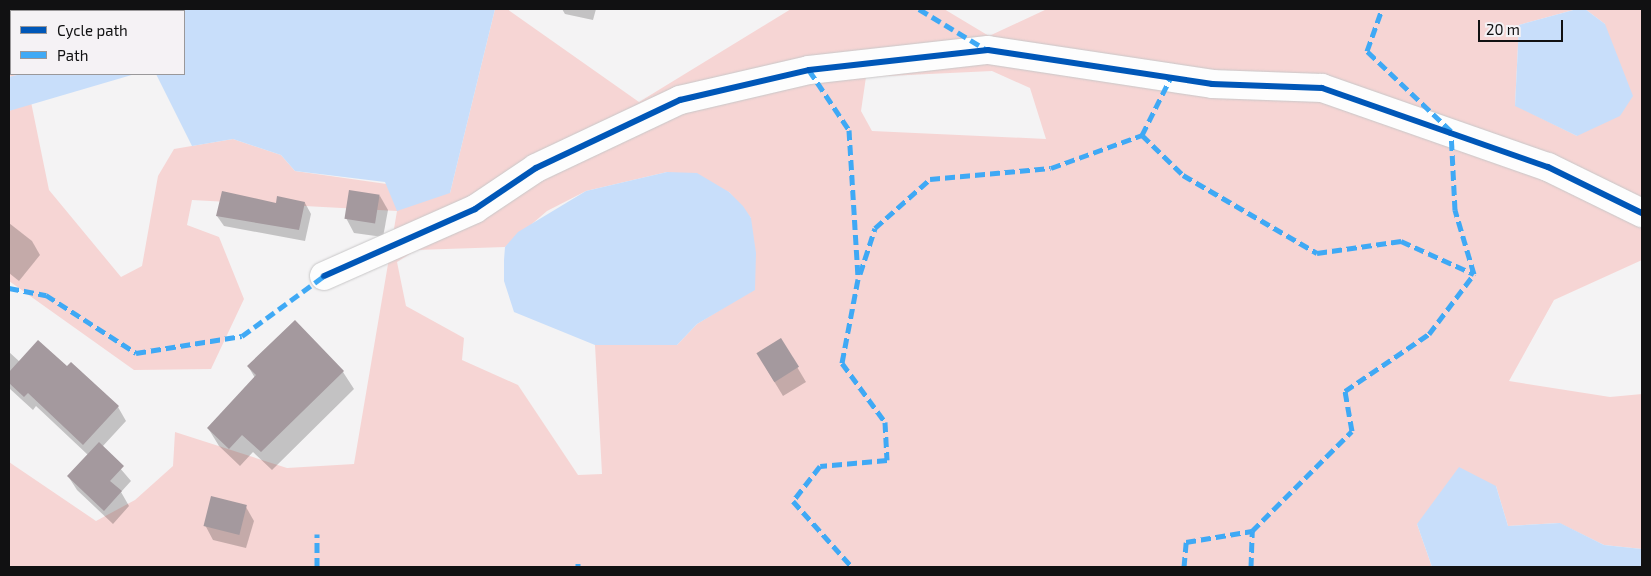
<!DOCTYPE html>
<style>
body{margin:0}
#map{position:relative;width:1651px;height:576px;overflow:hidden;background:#f4f3f4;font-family:"Exo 2",sans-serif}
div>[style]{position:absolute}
.green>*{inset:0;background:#f6d5d4}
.water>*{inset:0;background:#c8defa}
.shadow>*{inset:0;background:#0003}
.building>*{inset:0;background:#a4999e;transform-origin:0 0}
.roads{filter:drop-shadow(0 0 1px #c8c7c8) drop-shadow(0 0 1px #c8c7c8)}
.minor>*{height:28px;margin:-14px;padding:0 14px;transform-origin:14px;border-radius:14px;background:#fdfdfd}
.quiet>*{height:5px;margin-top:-2.5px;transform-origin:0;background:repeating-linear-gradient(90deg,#3fa9f5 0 10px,transparent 0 15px)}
.cycleway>*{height:6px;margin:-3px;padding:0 3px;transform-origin:3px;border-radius:3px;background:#0057b8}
span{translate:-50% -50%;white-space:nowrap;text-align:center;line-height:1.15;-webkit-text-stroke:5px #f5f2f5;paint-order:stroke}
.frame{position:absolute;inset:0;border:10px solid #111112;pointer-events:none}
.legend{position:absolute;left:10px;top:10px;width:175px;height:65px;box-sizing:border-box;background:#f5f2f5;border:1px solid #9a989a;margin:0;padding:6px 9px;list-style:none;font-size:15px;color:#111112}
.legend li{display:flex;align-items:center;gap:10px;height:25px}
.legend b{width:25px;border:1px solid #9a989a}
.scale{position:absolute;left:1478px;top:20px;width:85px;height:22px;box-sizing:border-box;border:2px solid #111112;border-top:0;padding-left:6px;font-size:15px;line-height:18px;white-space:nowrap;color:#111112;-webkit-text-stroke:4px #f5f2f5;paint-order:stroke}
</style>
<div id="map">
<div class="green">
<div style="clip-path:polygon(9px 9px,142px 9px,11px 11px,11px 74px,21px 74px,9px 77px)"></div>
<div style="clip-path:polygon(evenodd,495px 9px,507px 9px,639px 102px,791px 9px,944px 9px,989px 36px,1047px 9px,1577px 9px,1519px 25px,1515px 105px,1577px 136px,1605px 24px,1585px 9px,1642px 9px,1642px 260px,1554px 300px,1509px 381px,1610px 397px,1642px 394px,1642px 549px,1604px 545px,1559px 523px,1508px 526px,1496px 486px,1417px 524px,1432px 567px,9px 567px,9px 462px,96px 521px,135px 500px,173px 466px,175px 432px,287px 468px,354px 464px,397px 211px,192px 200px,187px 225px,219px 237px,244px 299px,211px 369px,134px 370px,9px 281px,9px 111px,31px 102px,49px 190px,121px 277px,142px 266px,158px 176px,174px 149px,233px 139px,281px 155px,295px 171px,450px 193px,495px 9px,992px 71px,1030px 88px,1046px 139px,872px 131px,861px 111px,866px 77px,992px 71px,495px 9px,667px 172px,729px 192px,751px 218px,733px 302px,697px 324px,677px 345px,595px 345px,602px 474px,578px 475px,518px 385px,462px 360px,464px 338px,406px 306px,397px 262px,416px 250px,505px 247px,547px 211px,586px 191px,667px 172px)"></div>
</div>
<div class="water">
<div style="clip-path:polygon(142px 9px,495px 9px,450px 193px,397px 211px,385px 182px,295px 171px,281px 155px,233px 139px,192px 146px,156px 74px,184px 74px,184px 11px,138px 11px)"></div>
<div style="clip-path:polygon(1577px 9px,1585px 9px,1605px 24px,1633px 96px,1620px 116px,1577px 136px,1515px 106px,1519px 25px)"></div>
<div style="clip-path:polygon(21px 74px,135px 74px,9px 111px,9px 77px)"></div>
<div style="clip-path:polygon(667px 172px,697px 173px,729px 192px,743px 206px,751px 218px,756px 253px,755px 290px,697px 324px,677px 345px,595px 345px,514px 312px,504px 281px,504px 260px,505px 247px,518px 232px,586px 191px)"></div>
<div style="clip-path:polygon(1459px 467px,1496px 486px,1508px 526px,1560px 523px,1604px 545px,1642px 549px,1642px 567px,1432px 567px,1417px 524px)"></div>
</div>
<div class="shadow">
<div style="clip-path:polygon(562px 9px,596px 9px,593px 20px,565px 14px)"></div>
<div style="clip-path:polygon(380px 196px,388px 210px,383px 237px,354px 233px,346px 218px)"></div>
<div style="clip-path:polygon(305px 203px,311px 214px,305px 241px,224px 226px,217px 216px)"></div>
<div style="clip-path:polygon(9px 223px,32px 241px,40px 255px,19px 281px,9px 273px)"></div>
<div style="clip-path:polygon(781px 340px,806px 382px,783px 396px,766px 368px)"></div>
<div style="clip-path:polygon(9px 352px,20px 362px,67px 368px,118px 407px,126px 421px,102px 447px,131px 481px,121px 492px,129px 506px,113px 524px,77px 490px,68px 476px,88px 455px,36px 406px,33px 410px,9px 388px)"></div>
<div style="clip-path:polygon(248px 366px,343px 372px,354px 389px,272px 470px,253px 452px,240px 466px,219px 446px,208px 428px,255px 378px)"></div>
<div style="clip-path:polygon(246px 507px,254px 521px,246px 548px,213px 540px,205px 525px)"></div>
</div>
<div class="building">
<div style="left:349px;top:190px;width:31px;height:29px;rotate:9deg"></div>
<div style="clip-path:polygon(222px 191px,276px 203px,277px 196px,305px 202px,299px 230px,216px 216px)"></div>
<div style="clip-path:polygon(295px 320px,344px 371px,261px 452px,242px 435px,229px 449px,207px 428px,256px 375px,247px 366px)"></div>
<div style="left:781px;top:338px;width:34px;height:29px;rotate:58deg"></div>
<div style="clip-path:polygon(38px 340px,67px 366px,71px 362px,119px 406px,83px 445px,28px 393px,24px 397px,9px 383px,9px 372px)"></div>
<div style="clip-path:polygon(99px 442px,124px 466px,110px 481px,122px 491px,104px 511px,67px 476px)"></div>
<div style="left:211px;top:496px;width:37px;height:31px;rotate:14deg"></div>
</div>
<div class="roads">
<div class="minor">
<div style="left:324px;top:276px;width:165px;rotate:-23.9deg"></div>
<div style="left:475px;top:209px;width:73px;rotate:-33.9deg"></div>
<div style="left:536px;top:168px;width:159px;rotate:-25.3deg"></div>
<div style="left:680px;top:100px;width:132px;rotate:-13.1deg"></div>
<div style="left:809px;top:70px;width:180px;rotate:-6.4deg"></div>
<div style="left:988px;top:50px;width:227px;rotate:8.6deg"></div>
<div style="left:1212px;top:84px;width:110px;rotate:2.1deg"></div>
<div style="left:1322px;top:88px;width:239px;rotate:19.3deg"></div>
<div style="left:1548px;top:167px;width:105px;rotate:26.1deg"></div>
</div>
</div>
<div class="quiet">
<div style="left:919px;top:9px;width:79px;rotate:31.1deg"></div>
<div style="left:809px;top:70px;width:72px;rotate:56.3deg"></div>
<div style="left:849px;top:130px;width:149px;rotate:86.5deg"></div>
<div style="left:858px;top:279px;width:86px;rotate:100.8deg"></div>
<div style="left:842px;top:363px;width:73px;rotate:53.9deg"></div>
<div style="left:885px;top:422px;width:38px;rotate:87deg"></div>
<div style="left:887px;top:460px;width:67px;rotate:174.9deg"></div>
<div style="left:820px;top:466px;width:44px;rotate:127.6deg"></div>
<div style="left:793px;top:501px;width:89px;rotate:48.2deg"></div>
<div style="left:1142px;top:135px;width:57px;rotate:44.3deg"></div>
<div style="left:1183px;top:175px;width:155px;rotate:30.2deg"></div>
<div style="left:1317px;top:253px;width:85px;rotate:-8.1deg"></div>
<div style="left:1401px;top:241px;width:80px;rotate:24.3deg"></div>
<div style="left:860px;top:274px;width:48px;rotate:-71.9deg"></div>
<div style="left:875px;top:228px;width:74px;rotate:-41.7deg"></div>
<div style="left:930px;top:179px;width:121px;rotate:-5.2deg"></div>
<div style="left:1051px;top:168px;width:97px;rotate:-19.9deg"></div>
<div style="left:1142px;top:135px;width:63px;rotate:-63.4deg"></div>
<div style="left:9px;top:288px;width:38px;rotate:11deg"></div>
<div style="left:46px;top:295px;width:107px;rotate:32.8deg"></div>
<div style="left:136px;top:353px;width:107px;rotate:-9.1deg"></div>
<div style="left:242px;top:336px;width:102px;rotate:-36.2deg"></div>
<div style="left:578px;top:563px;width:4px;rotate:90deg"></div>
<div style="left:317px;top:567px;width:33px;rotate:-90deg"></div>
<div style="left:1184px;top:567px;width:25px;rotate:-85deg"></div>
<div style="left:1186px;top:542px;width:67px;rotate:-9.5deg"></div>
<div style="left:1251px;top:567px;width:36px;rotate:-88deg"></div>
<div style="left:1252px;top:531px;width:141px;rotate:-45deg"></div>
<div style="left:1352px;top:431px;width:41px;rotate:-99.9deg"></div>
<div style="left:1345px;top:391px;width:102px;rotate:-34.2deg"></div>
<div style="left:1429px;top:334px;width:75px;rotate:-53.1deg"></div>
<div style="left:1474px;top:274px;width:67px;rotate:-106.5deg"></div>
<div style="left:1455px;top:210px;width:79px;rotate:-92.9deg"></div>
<div style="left:1451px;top:131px;width:116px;rotate:-136.4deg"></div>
<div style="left:1367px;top:51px;width:45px;rotate:-70.3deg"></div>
</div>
<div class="cycleway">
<div style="left:324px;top:276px;width:165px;rotate:-23.9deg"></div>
<div style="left:475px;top:209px;width:73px;rotate:-33.9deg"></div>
<div style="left:536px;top:168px;width:159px;rotate:-25.3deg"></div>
<div style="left:680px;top:100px;width:132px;rotate:-13.1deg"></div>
<div style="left:809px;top:70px;width:180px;rotate:-6.4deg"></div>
<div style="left:988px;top:50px;width:227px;rotate:8.6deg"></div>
<div style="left:1212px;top:84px;width:110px;rotate:2.1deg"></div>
<div style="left:1322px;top:88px;width:239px;rotate:19.3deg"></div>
<div style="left:1548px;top:167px;width:105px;rotate:26.1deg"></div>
</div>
<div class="frame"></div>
<ul class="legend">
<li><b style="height:6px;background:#0057b8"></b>Cycle path</li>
<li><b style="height:6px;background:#3fa9f5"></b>Path</li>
</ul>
<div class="scale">20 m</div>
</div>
